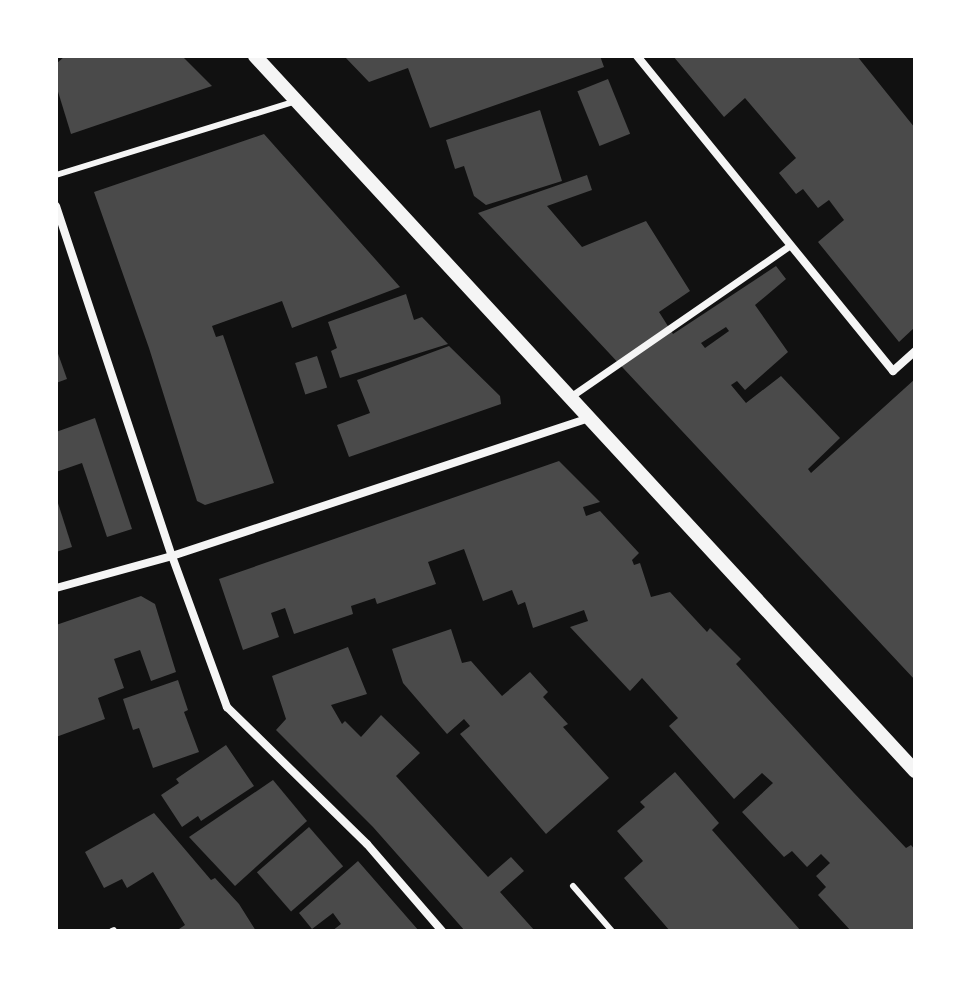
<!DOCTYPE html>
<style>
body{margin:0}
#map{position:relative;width:971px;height:987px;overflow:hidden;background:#111;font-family:Helvetica,sans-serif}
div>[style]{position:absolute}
.building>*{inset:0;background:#4a4a4a;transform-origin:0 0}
.service>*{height:6px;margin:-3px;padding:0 3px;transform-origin:3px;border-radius:3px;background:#f5f5f5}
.pedestrian>*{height:7px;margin:-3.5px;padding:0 3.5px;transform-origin:3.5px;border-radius:3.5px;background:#f5f5f5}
.minor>*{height:8px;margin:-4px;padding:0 4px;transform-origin:4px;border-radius:4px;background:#f5f5f5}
.tertiary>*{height:14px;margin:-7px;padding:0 7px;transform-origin:7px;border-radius:7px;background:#f5f5f5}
span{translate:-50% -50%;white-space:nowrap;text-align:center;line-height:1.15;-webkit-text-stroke:8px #fff;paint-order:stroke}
.frame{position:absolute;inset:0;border:58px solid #fff;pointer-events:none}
</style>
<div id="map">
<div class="building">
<div style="clip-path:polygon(65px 56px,182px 56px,212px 86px,71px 134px,56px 85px,56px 64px)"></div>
<div style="clip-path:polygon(344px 56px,600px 56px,604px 67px,430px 128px,408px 68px,369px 82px)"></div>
<div style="clip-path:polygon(673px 56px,857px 56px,915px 128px,915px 327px,899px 342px,818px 242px,844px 220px,829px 200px,818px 208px,803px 189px,796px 194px,779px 173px,796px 158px,745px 98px,724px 117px)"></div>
<div style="left:608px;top:79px;width:59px;height:33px;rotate:68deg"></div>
<div style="clip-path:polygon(540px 110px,562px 181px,486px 205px,474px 196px,464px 166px,455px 169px,446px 140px)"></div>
<div style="clip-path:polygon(264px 134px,400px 287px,292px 328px,282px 301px,212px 326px,216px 337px,223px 335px,274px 483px,205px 505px,197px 501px,149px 348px,94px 192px)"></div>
<div style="clip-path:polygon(evenodd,587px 175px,592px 190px,547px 206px,582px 247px,646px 221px,690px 291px,659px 312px,673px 334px,776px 266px,786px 279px,755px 305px,788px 352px,745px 390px,737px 381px,731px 385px,746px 403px,781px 376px,840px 438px,808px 469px,811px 473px,915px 379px,915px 680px,478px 213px,587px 175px,726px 327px,729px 331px,705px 348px,701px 343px,726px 327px)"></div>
<div style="clip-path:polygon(406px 294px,414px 320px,422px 317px,448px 344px,340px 378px,331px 351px,337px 348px,328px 322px)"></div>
<div style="clip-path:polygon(449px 346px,500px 396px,501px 404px,349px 457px,337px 425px,370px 413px,357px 380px)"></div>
<div style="clip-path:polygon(56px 348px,67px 379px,56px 383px)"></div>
<div style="left:317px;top:356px;width:33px;height:23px;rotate:72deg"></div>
<div style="clip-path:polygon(95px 418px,132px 529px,107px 537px,82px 463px,56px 472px,56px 432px)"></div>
<div style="clip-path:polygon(559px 461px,600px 502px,583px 507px,586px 516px,600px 511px,639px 553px,632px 560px,634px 565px,640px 563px,651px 597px,670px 592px,707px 632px,710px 628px,741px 659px,736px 664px,854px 793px,906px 848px,911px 845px,915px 850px,915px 931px,851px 931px,818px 895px,826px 887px,816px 876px,830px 863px,821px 854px,807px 867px,792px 851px,784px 857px,742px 812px,773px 783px,762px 773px,734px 799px,669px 726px,678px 718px,642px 678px,630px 691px,570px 627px,588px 621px,584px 610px,533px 628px,525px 602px,518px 605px,512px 590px,483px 601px,464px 549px,428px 562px,436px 584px,377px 604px,375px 598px,351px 606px,353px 614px,294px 634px,285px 608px,271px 613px,279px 637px,243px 650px,219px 579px)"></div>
<div style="clip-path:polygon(57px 500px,72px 547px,56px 552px,56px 501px)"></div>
<div style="clip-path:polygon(141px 596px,155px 604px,176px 672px,151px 681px,140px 650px,114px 659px,124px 688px,98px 698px,105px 719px,56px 737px,56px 625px)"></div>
<div style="clip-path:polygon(451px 629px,462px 663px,471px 661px,502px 696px,530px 672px,548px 692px,543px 697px,568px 724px,563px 727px,609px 778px,546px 834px,460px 734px,470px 726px,464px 719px,447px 734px,403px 683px,392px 649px)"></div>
<div style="clip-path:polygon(348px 647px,367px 694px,331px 705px,342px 724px,345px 721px,361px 737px,381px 715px,420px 753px,396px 776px,488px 877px,511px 857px,524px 871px,500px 892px,535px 931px,465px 931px,373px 827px,276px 730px,286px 719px,272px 676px)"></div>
<div style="clip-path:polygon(178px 680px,188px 710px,184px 712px,199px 752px,153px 768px,139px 728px,133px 730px,123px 699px)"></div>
<div style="clip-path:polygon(226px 745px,254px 786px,201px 821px,198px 816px,182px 827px,161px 795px,179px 783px,176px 779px)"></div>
<div style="clip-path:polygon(675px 772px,719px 823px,712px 830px,801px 931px,670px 931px,624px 878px,643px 861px,617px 831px,645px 807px,640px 802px)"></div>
<div style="clip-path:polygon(273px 780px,307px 821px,235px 886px,189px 837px)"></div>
<div style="clip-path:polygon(154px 813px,211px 880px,215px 878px,239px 904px,256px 931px,176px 931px,185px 925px,153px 872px,127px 888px,122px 879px,104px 888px,85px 852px)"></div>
<div style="left:309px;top:827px;width:52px;height:69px;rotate:49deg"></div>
<div style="clip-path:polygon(358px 861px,419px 931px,332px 931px,341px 924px,333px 913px,312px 929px,299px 913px)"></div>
</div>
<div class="service">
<div style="left:56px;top:175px;width:251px;rotate:-17.1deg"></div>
<div style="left:573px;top:886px;width:60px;rotate:49.1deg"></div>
<div style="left:112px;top:931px;width:2px;rotate:-27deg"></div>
</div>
<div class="pedestrian">
<div style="left:570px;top:397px;width:267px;rotate:-34.6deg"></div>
</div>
<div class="minor">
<div style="left:637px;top:56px;width:406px;rotate:50.9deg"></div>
<div style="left:893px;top:371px;width:30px;rotate:-42deg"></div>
<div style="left:56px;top:206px;width:369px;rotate:71.7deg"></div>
<div style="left:172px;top:556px;width:161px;rotate:70deg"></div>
<div style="left:227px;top:707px;width:196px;rotate:44.4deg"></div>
<div style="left:367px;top:844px;width:115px;rotate:49.2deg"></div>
<div style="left:56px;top:588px;width:120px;rotate:-15.4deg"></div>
<div style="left:172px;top:556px;width:437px;rotate:-18.3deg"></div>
</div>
<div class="tertiary">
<div style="left:255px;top:56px;width:973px;rotate:47.29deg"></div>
</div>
<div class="frame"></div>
</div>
